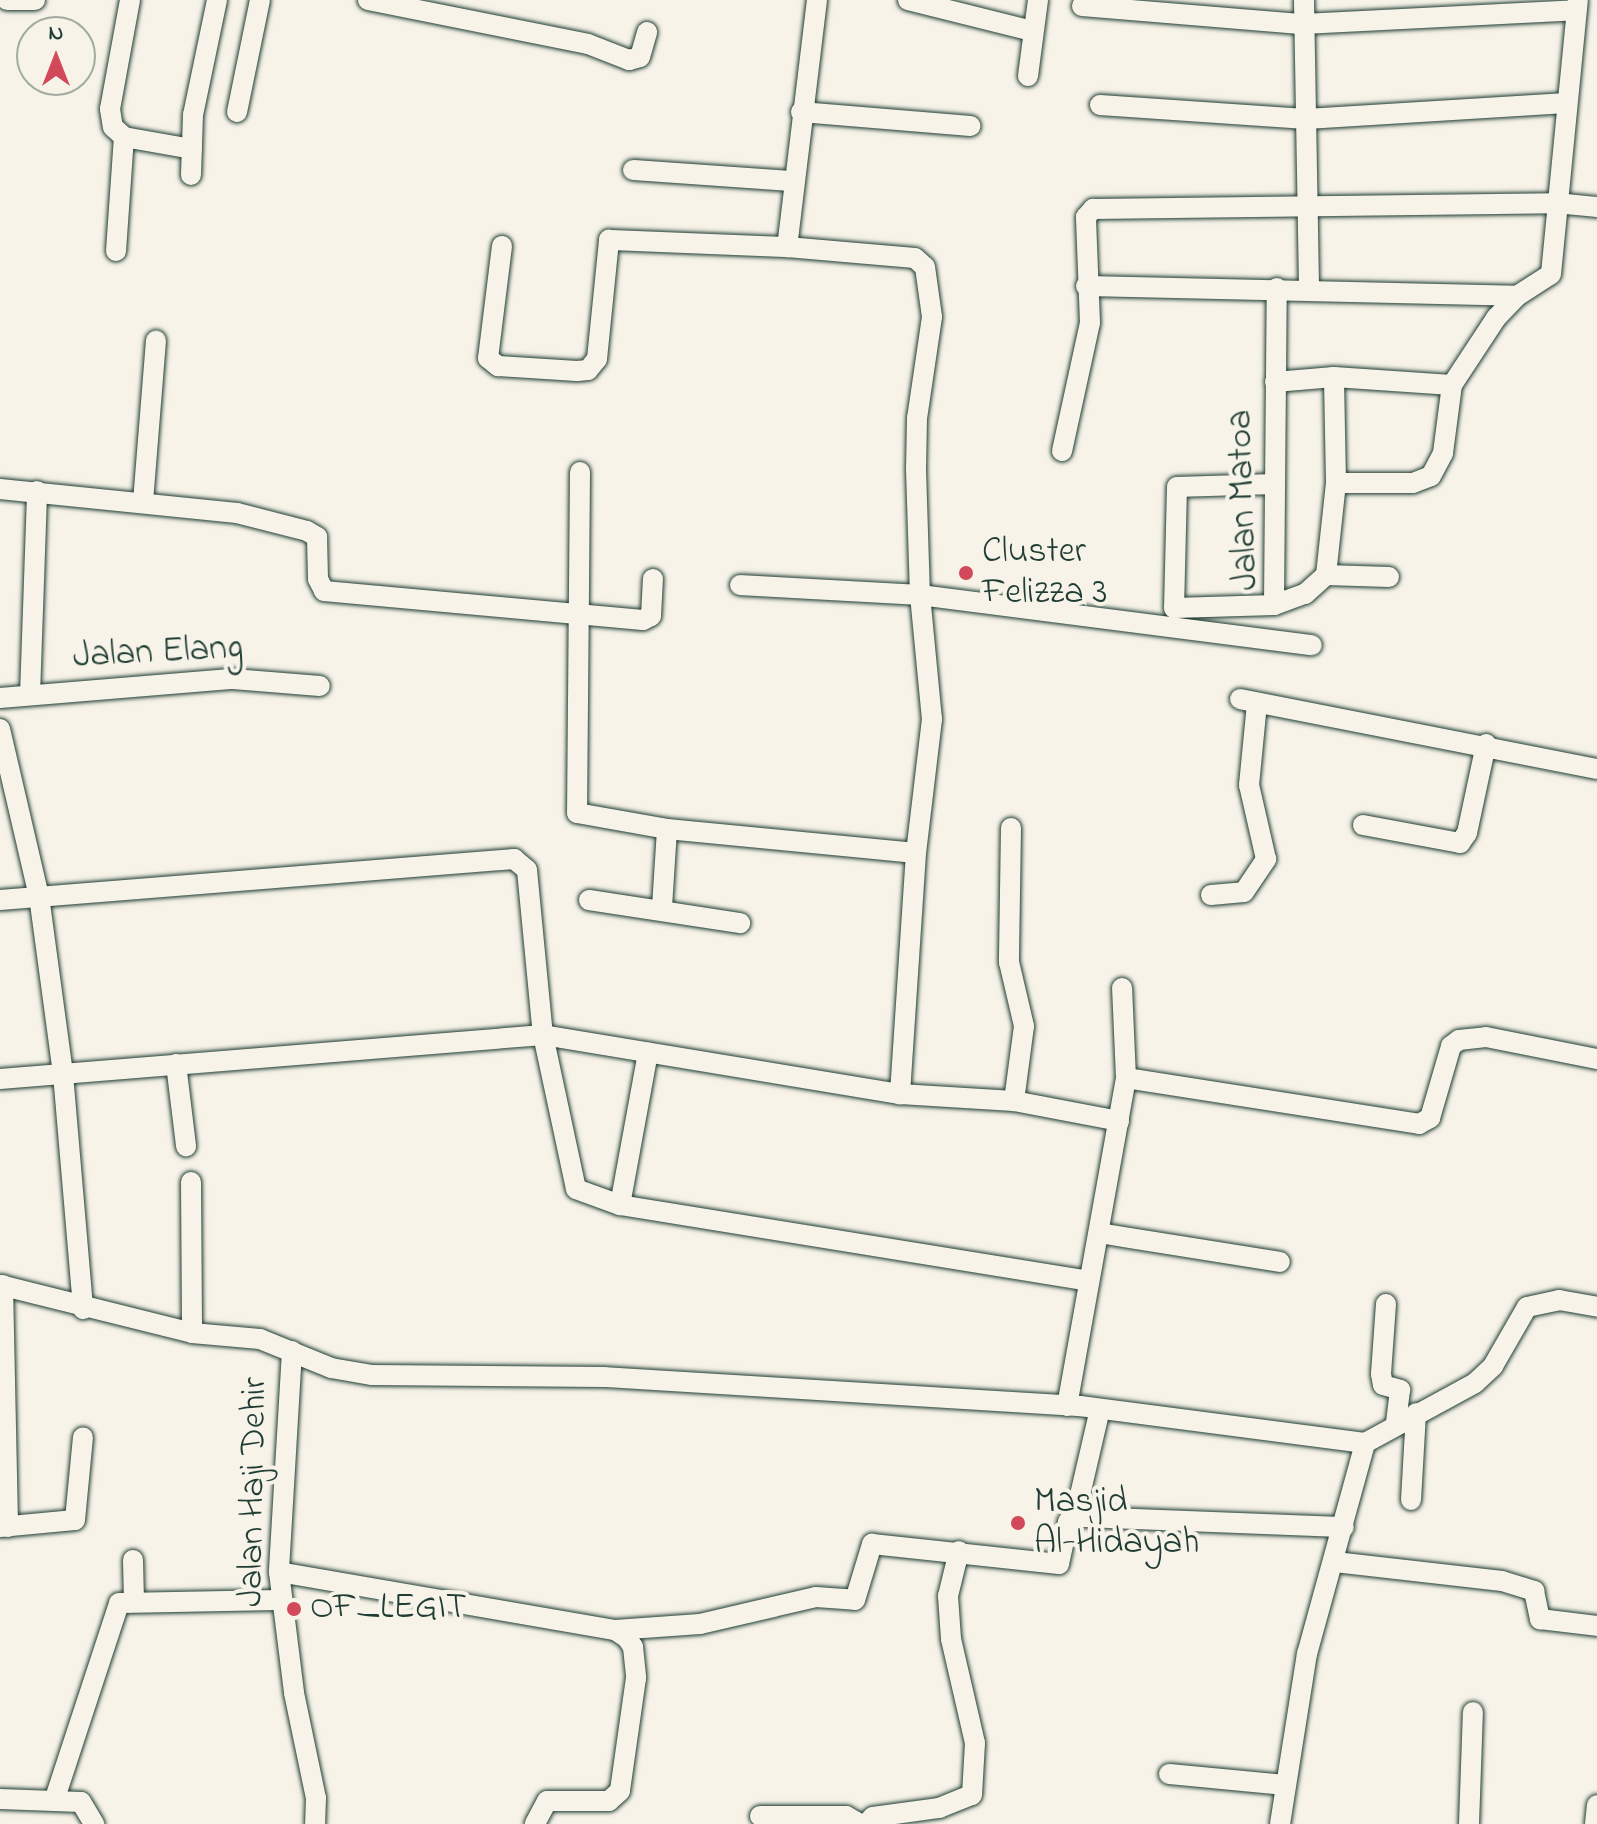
<!DOCTYPE html>
<style>
body{margin:0}
#map{position:relative;width:1597px;height:1824px;overflow:hidden;background:#f7f3e8;font-family:"Indie Flower",sans-serif}
div>[style]{position:absolute}
.roads{filter:drop-shadow(0 0 2px #1f3d34) drop-shadow(0 0 2px #1f3d34)}
.minor>*{height:20px;margin:-10px;padding:0 10px;transform-origin:10px;border-radius:10px;background:#f7f3e8}
.dots>*{width:22px;height:22px;translate:-50% -50%;box-sizing:border-box;border:4px solid #f7f3e8;border-radius:50%}
span{translate:-50% -50%;white-space:nowrap;text-align:center;line-height:1.15;-webkit-text-stroke:8px #f7f3e8;paint-order:stroke}
.street-label{font-size:36px;color:#1f3d34}
.poi-label{font-size:36px;color:#1f3d34}
.left{translate:0 -50%;text-align:left}
.north{position:absolute;left:16px;top:16px;width:80px;height:80px;box-sizing:border-box;background:#f7f3e8;border:2px solid #a1aaa0;border-radius:50%;rotate:0deg;font-size:22px;font-weight:700;line-height:32px;text-align:center;color:#1f3d34}
.north::after{content:'';display:block;margin:auto;width:28px;height:36px;background:#d1495b;clip-path:polygon(50% 0,100% 100%,50% 72%,0 100%)}
</style>
<div id="map">
<div class="roads">
<div class="minor">
<div style="left:7px;top:0;width:28px"></div>
<div style="left:130px;top:0;width:111px;rotate:100.4deg"></div>
<div style="left:110px;top:109px;width:18px;rotate:81deg"></div>
<div style="left:113px;top:127px;width:15px;rotate:42deg"></div>
<div style="left:124px;top:137px;width:69px;rotate:10deg"></div>
<div style="left:368px;top:0;width:224px;rotate:11.3deg"></div>
<div style="left:588px;top:44px;width:44px;rotate:21.3deg"></div>
<div style="left:629px;top:60px;width:11px;rotate:-15deg"></div>
<div style="left:640px;top:57px;width:26px;rotate:-74deg"></div>
<div style="left:817px;top:0;width:249px;rotate:96.9deg"></div>
<div style="left:787px;top:247px;width:128px;rotate:4.9deg"></div>
<div style="left:915px;top:258px;width:13px;rotate:42deg"></div>
<div style="left:925px;top:267px;width:50px;rotate:82deg"></div>
<div style="left:932px;top:317px;width:102px;rotate:98.4deg"></div>
<div style="left:917px;top:418px;width:51px;rotate:91.1deg"></div>
<div style="left:916px;top:469px;width:126px;rotate:88.2deg"></div>
<div style="left:920px;top:595px;width:125px;rotate:84.5deg"></div>
<div style="left:932px;top:719px;width:135px;rotate:96.8deg"></div>
<div style="left:916px;top:853px;width:242px;rotate:93.8deg"></div>
<div style="left:908px;top:0;width:128px;rotate:14deg"></div>
<div style="left:1304px;top:0;width:289px;rotate:89deg"></div>
<div style="left:1082px;top:6px;width:222px;rotate:4.7deg"></div>
<div style="left:1303px;top:24px;width:273px;rotate:-2.9deg"></div>
<div style="left:1028px;top:76px;width:77px;rotate:-82.5deg"></div>
<div style="left:1100px;top:105px;width:206px;rotate:3.9deg"></div>
<div style="left:1306px;top:119px;width:261px;rotate:-3.5deg"></div>
<div style="left:237px;top:112px;width:114px;rotate:-78.4deg"></div>
<div style="left:801px;top:112px;width:170px;rotate:4.7deg"></div>
<div style="left:633px;top:170px;width:159px;rotate:4deg"></div>
<div style="left:191px;top:175px;width:60px;rotate:-88.1deg"></div>
<div style="left:193px;top:115px;width:117px;rotate:-78.2deg"></div>
<div style="left:502px;top:246px;width:113px;rotate:97.1deg"></div>
<div style="left:488px;top:358px;width:13px;rotate:39deg"></div>
<div style="left:498px;top:366px;width:79px;rotate:3.6deg"></div>
<div style="left:577px;top:371px;width:11px;rotate:-5deg"></div>
<div style="left:588px;top:370px;width:14px;rotate:-51deg"></div>
<div style="left:597px;top:359px;width:120px;rotate:-84.2deg"></div>
<div style="left:609px;top:240px;width:178px;rotate:2.3deg"></div>
<div style="left:116px;top:251px;width:114px;rotate:-86deg"></div>
<div style="left:1086px;top:286px;width:431px;rotate:1.3deg"></div>
<div style="left:1275px;top:382px;width:59px;rotate:-4.8deg"></div>
<div style="left:1334px;top:377px;width:118px;rotate:3.9deg"></div>
<div style="left:1062px;top:451px;width:131px;rotate:-77.7deg"></div>
<div style="left:1090px;top:323px;width:106px;rotate:-92.2deg"></div>
<div style="left:1086px;top:217px;width:11px;rotate:-49deg"></div>
<div style="left:1093px;top:209px;width:463px;rotate:-0.7deg"></div>
<div style="left:1556px;top:203px;width:41px;rotate:5.6deg"></div>
<div style="left:580px;top:472px;width:341px;rotate:90.5deg"></div>
<div style="left:577px;top:813px;width:91px;rotate:10.1deg"></div>
<div style="left:667px;top:829px;width:250px;rotate:5.5deg"></div>
<div style="left:1336px;top:483px;width:77px"></div>
<div style="left:1413px;top:483px;width:19px;rotate:-21deg"></div>
<div style="left:1431px;top:476px;width:26px;rotate:-62deg"></div>
<div style="left:1443px;top:453px;width:69px;rotate:-82.5deg"></div>
<div style="left:1452px;top:385px;width:80px;rotate:-56.7deg"></div>
<div style="left:1496px;top:318px;width:30px;rotate:-46deg"></div>
<div style="left:1517px;top:296px;width:40px;rotate:-32.9deg"></div>
<div style="left:1551px;top:274px;width:275px;rotate:-84.4deg"></div>
<div style="left:1273px;top:484px;width:96px;rotate:178.2deg"></div>
<div style="left:1177px;top:487px;width:121px;rotate:91.4deg"></div>
<div style="left:1174px;top:608px;width:100px;rotate:-1.7deg"></div>
<div style="left:1274px;top:605px;width:33px;rotate:-20deg"></div>
<div style="left:1305px;top:594px;width:28px;rotate:-42deg"></div>
<div style="left:1326px;top:575px;width:93px;rotate:-83.8deg"></div>
<div style="left:1336px;top:483px;width:106px;rotate:-91.1deg"></div>
<div style="left:0;top:489px;width:238px;rotate:5.8deg"></div>
<div style="left:237px;top:513px;width:72px;rotate:14.4deg"></div>
<div style="left:307px;top:531px;width:12px;rotate:31deg"></div>
<div style="left:317px;top:537px;width:42px;rotate:88.6deg"></div>
<div style="left:318px;top:579px;width:13px;rotate:63deg"></div>
<div style="left:324px;top:591px;width:320px;rotate:5.2deg"></div>
<div style="left:643px;top:620px;width:9px;rotate:-27deg"></div>
<div style="left:651px;top:616px;width:37px;rotate:-87deg"></div>
<div style="left:143px;top:502px;width:162px;rotate:-85.4deg"></div>
<div style="left:1326px;top:575px;width:63px;rotate:1.8deg"></div>
<div style="left:740px;top:585px;width:180px;rotate:3.2deg"></div>
<div style="left:920px;top:595px;width:395px;rotate:7.3deg"></div>
<div style="left:1274px;top:605px;width:317px;rotate:-89.5deg"></div>
<div style="left:30px;top:695px;width:204px;rotate:-88deg"></div>
<div style="left:0;top:698px;width:234px;rotate:-4.7deg"></div>
<div style="left:233px;top:679px;width:87px;rotate:4.6deg"></div>
<div style="left:1240px;top:699px;width:364px;rotate:11.1deg"></div>
<div style="left:0;top:729px;width:171px;rotate:76.9deg"></div>
<div style="left:39px;top:896px;width:180px;rotate:82.3deg"></div>
<div style="left:63px;top:1074px;width:236px;rotate:85.1deg"></div>
<div style="left:1363px;top:825px;width:99px;rotate:10.5deg"></div>
<div style="left:1460px;top:843px;width:12px;rotate:-55deg"></div>
<div style="left:1467px;top:833px;width:91px;rotate:-77.9deg"></div>
<div style="left:1011px;top:828px;width:134px;rotate:90.9deg"></div>
<div style="left:1009px;top:962px;width:66px;rotate:76.8deg"></div>
<div style="left:1024px;top:1026px;width:76px;rotate:97.6deg"></div>
<div style="left:1211px;top:895px;width:33px;rotate:-5deg"></div>
<div style="left:1244px;top:892px;width:40px;rotate:-56deg"></div>
<div style="left:1266px;top:859px;width:76px;rotate:-102.9deg"></div>
<div style="left:1249px;top:785px;width:81px;rotate:-84.4deg"></div>
<div style="left:0;top:900px;width:516px;rotate:-4.56deg"></div>
<div style="left:514px;top:859px;width:17px;rotate:40deg"></div>
<div style="left:527px;top:870px;width:166px;rotate:84.5deg"></div>
<div style="left:543px;top:1035px;width:157px;rotate:77.9deg"></div>
<div style="left:576px;top:1189px;width:47px;rotate:20deg"></div>
<div style="left:620px;top:1205px;width:475px;rotate:9.2deg"></div>
<div style="left:589px;top:900px;width:153px;rotate:8.7deg"></div>
<div style="left:662px;top:907px;width:78px;rotate:-86.3deg"></div>
<div style="left:176px;top:1064px;width:83px;rotate:83deg"></div>
<div style="left:1126px;top:1078px;width:297px;rotate:8.9deg"></div>
<div style="left:1419px;top:1124px;width:13px;rotate:-29deg"></div>
<div style="left:1430px;top:1118px;width:75px;rotate:-73.7deg"></div>
<div style="left:1451px;top:1046px;width:10px;rotate:-37deg"></div>
<div style="left:1459px;top:1040px;width:27px;rotate:-6deg"></div>
<div style="left:1486px;top:1037px;width:113px;rotate:11.2deg"></div>
<div style="left:0;top:1079px;width:545px;rotate:-4.63deg"></div>
<div style="left:543px;top:1035px;width:362px;rotate:9.4deg"></div>
<div style="left:900px;top:1094px;width:114px;rotate:3.5deg"></div>
<div style="left:1014px;top:1101px;width:107px;rotate:10.8deg"></div>
<div style="left:191px;top:1182px;width:151px;rotate:89.6deg"></div>
<div style="left:620px;top:1205px;width:155px;rotate:-79.6deg"></div>
<div style="left:1099px;top:1233px;width:183px;rotate:9.1deg"></div>
<div style="left:0;top:1285px;width:198px;rotate:14deg"></div>
<div style="left:192px;top:1333px;width:68px;rotate:5deg"></div>
<div style="left:260px;top:1339px;width:77px;rotate:22.2deg"></div>
<div style="left:331px;top:1368px;width:42px;rotate:9.7deg"></div>
<div style="left:372px;top:1375px;width:232px;rotate:0.5deg"></div>
<div style="left:604px;top:1377px;width:477px;rotate:3.5deg"></div>
<div style="left:1080px;top:1406px;width:287px;rotate:7.4deg"></div>
<div style="left:1365px;top:1443px;width:125px;rotate:-28.6deg"></div>
<div style="left:1475px;top:1383px;width:25px;rotate:-43deg"></div>
<div style="left:1493px;top:1366px;width:68px;rotate:-60deg"></div>
<div style="left:1527px;top:1307px;width:33px;rotate:-12deg"></div>
<div style="left:1559px;top:1300px;width:39px;rotate:10deg"></div>
<div style="left:3px;top:1285px;width:242px;rotate:88.8deg"></div>
<div style="left:1386px;top:1304px;width:70px;rotate:94.1deg"></div>
<div style="left:1381px;top:1374px;width:11px;rotate:80deg"></div>
<div style="left:1383px;top:1385px;width:18px;rotate:16deg"></div>
<div style="left:1400px;top:1390px;width:35px;rotate:97deg"></div>
<div style="left:292px;top:1351px;width:221px;rotate:93.4deg"></div>
<div style="left:279px;top:1572px;width:122px;rotate:82.9deg"></div>
<div style="left:294px;top:1693px;width:107px;rotate:78.2deg"></div>
<div style="left:316px;top:1798px;width:26px;rotate:92deg"></div>
<div style="left:1067px;top:1406px;width:333px;rotate:-79.8deg"></div>
<div style="left:1126px;top:1078px;width:90px;rotate:-92.5deg"></div>
<div style="left:1080px;top:1495px;width:88px;rotate:-76.9deg"></div>
<div style="left:1411px;top:1500px;width:87px;rotate:-86.7deg"></div>
<div style="left:0;top:1527px;width:75px;rotate:-5.3deg"></div>
<div style="left:75px;top:1520px;width:83px;rotate:-84.5deg"></div>
<div style="left:133px;top:1560px;width:40px;rotate:88.6deg"></div>
<div style="left:1335px;top:1562px;width:168px;rotate:6.5deg"></div>
<div style="left:1502px;top:1581px;width:34px;rotate:17deg"></div>
<div style="left:1534px;top:1591px;width:29px;rotate:78deg"></div>
<div style="left:1540px;top:1619px;width:57px;rotate:7deg"></div>
<div style="left:279px;top:1572px;width:341px;rotate:9.8deg"></div>
<div style="left:615px;top:1630px;width:14px;rotate:34deg"></div>
<div style="left:627px;top:1638px;width:11px;rotate:56deg"></div>
<div style="left:633px;top:1647px;width:31px;rotate:84deg"></div>
<div style="left:636px;top:1678px;width:114px;rotate:98.1deg"></div>
<div style="left:620px;top:1791px;width:15px;rotate:138deg"></div>
<div style="left:609px;top:1801px;width:62px;rotate:180deg"></div>
<div style="left:547px;top:1801px;width:26px;rotate:118deg"></div>
<div style="left:615px;top:1630px;width:85px;rotate:-4deg"></div>
<div style="left:700px;top:1624px;width:119px;rotate:-13.1deg"></div>
<div style="left:816px;top:1597px;width:39px;rotate:4deg"></div>
<div style="left:855px;top:1600px;width:59px;rotate:-73.1deg"></div>
<div style="left:872px;top:1544px;width:188px;rotate:6.1deg"></div>
<div style="left:1059px;top:1564px;width:43px;rotate:-77.9deg"></div>
<div style="left:1068px;top:1522px;width:14px;rotate:-21deg"></div>
<div style="left:1081px;top:1517px;width:263px;rotate:2.2deg"></div>
<div style="left:1169px;top:1774px;width:117px;rotate:5.4deg"></div>
<div style="left:55px;top:1798px;width:205px;rotate:-71.8deg"></div>
<div style="left:119px;top:1603px;width:162px;rotate:-1.1deg"></div>
<div style="left:0;top:1799px;width:81px;rotate:2.1deg"></div>
<div style="left:81px;top:1802px;width:26px;rotate:59deg"></div>
<div style="left:760px;top:1816px;width:86px"></div>
<div style="left:846px;top:1816px;width:16px;rotate:30deg"></div>
<div style="left:866px;top:1824px;width:10px;rotate:-45deg"></div>
<div style="left:873px;top:1817px;width:67px;rotate:-7.8deg"></div>
<div style="left:939px;top:1808px;width:35px;rotate:-22deg"></div>
<div style="left:972px;top:1795px;width:52px;rotate:-86.7deg"></div>
<div style="left:975px;top:1743px;width:107px;rotate:-103deg"></div>
<div style="left:951px;top:1639px;width:43px;rotate:-94deg"></div>
<div style="left:948px;top:1596px;width:46px;rotate:-76.3deg"></div>
<div style="left:1280px;top:1824px;width:172px;rotate:-81deg"></div>
<div style="left:1307px;top:1654px;width:219px;rotate:-74.6deg"></div>
<div style="left:1469px;top:1824px;width:112px;rotate:-88deg"></div>
<div style="left:1595px;top:1824px;width:19px;rotate:-84deg"></div>
</div>
</div>
<div class="dots">
<div style="left:966px;top:573px;background:#d1495b"></div>
<div style="left:1018px;top:1523px;background:#d1495b"></div>
<div style="left:294px;top:1609px;background:#d1495b"></div>
</div>
<div class="street-label">
<span style="left:1244px;top:500px;rotate:-92deg">Jalan Matoa</span>
<span style="left:158px;top:653px;rotate:-3deg">Jalan Elang</span>
<span style="left:254px;top:1492px;rotate:-89deg">Jalan Haji Dehir</span>
</div>
<div class="poi-label">
<span class="left" style="left:982px;top:573px">Cluster<br>Felizza 3</span>
<span class="left" style="left:1034px;top:1523px">Masjid<br>Al-Hidayah</span>
<span class="left" style="left:310px;top:1609px">OF_LEGIT</span>
</div>
<div class="north">N</div>
</div>
